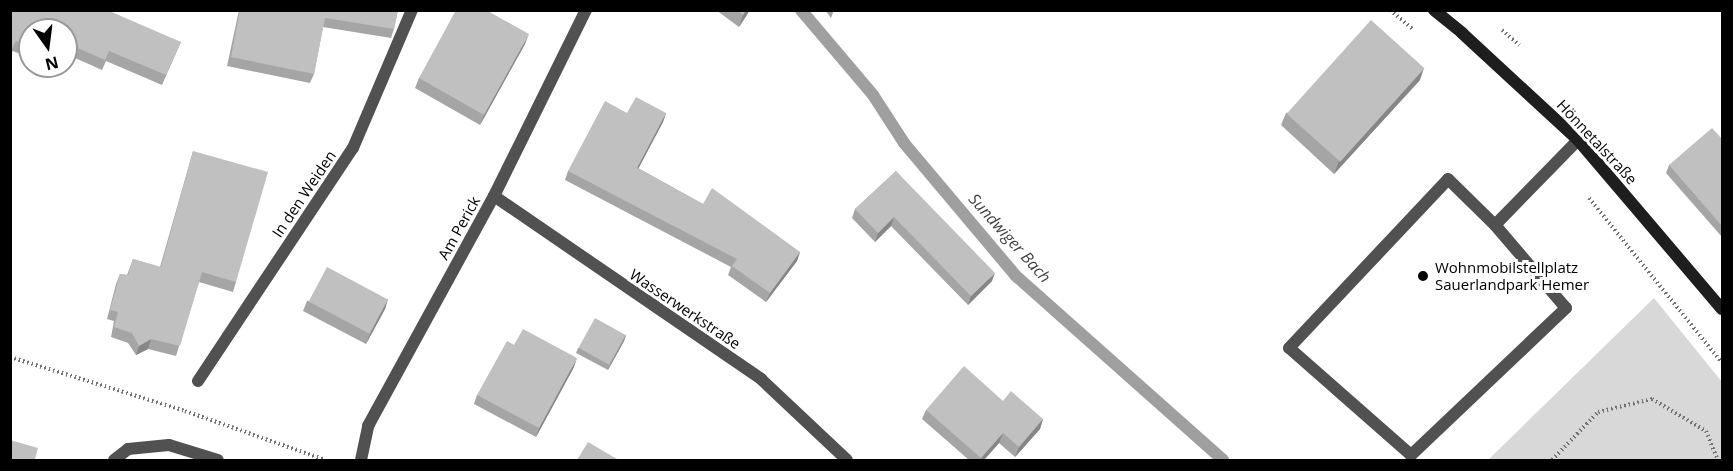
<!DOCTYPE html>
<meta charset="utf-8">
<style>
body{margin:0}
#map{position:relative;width:1733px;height:471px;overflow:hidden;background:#fff;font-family:"Open Sans",sans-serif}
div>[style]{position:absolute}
.green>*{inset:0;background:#d8d8d8}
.stream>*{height:12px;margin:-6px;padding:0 6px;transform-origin:6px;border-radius:6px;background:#9f9f9f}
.path>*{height:4px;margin-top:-2px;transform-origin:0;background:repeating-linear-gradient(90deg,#737373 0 1.5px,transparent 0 4.5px)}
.service>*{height:12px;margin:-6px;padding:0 6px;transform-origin:6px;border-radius:6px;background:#515151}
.minor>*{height:12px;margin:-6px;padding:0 6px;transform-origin:6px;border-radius:6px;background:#515151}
.secondary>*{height:12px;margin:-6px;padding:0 6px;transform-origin:6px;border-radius:6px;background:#1e1e1e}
.wall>*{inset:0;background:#a5a5a5}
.shaded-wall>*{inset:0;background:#868686}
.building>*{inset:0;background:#c0c0c0;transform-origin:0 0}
.dots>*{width:16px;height:16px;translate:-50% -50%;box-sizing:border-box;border:3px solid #fff;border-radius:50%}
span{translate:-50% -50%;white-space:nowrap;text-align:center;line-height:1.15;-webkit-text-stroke:6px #fff;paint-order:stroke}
.street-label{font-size:15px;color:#000}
.poi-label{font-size:15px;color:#000}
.left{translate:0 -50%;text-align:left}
.water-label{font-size:16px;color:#404040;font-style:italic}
.frame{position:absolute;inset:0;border:12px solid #000;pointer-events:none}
.north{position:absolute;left:18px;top:18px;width:60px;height:60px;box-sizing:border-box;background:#fff;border:2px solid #999;border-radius:50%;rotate:166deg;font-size:16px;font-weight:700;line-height:24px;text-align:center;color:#000}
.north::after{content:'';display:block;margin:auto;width:21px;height:27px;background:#000;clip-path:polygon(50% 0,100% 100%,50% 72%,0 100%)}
</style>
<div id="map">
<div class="green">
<div style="clip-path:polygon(1654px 298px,1722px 382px,1722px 460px,1488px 460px)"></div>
</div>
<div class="stream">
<div style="left:801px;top:10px;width:111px;rotate:49.7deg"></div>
<div style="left:873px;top:95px;width:57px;rotate:57.1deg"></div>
<div style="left:904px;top:143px;width:174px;rotate:49.9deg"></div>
<div style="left:1016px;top:276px;width:277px;rotate:41.6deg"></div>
</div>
<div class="path">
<div style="left:1390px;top:10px;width:30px;rotate:40deg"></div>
<div style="left:1502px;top:30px;width:23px;rotate:41deg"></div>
<div style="left:1589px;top:198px;width:212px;rotate:51.1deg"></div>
<div style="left:10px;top:357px;width:183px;rotate:17.1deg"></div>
<div style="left:185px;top:411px;width:149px;rotate:19.2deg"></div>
<div style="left:1552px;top:460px;width:66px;rotate:-46.2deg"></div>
<div style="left:1598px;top:412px;width:56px;rotate:-13.5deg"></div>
<div style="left:1652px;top:399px;width:63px;rotate:30.7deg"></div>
<div style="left:1706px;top:431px;width:31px;rotate:68deg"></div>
</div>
<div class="service">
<div style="left:1495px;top:225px;width:109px;rotate:49.5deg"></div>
<div style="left:1566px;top:308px;width:214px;rotate:136.5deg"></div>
<div style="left:1411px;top:455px;width:162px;rotate:-138.7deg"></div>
<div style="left:1289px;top:348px;width:232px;rotate:-46.7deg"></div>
<div style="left:1448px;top:179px;width:66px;rotate:44.4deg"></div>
<div style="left:1495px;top:225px;width:119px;rotate:-45.7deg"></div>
<div style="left:198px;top:381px;width:280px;rotate:-56.4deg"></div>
<div style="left:353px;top:148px;width:150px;rotate:-66.9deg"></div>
<div style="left:114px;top:460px;width:18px;rotate:-38deg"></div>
<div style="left:128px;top:449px;width:41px;rotate:-5.6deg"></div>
<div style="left:169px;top:445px;width:51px;rotate:17deg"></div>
</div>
<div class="minor">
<div style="left:494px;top:196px;width:324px;rotate:34.4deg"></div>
<div style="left:761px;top:379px;width:118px;rotate:43.3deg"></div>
<div style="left:361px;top:460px;width:35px;rotate:-78deg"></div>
<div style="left:368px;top:426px;width:262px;rotate:-61.3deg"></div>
<div style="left:494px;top:196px;width:208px;rotate:-63.7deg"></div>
</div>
<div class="secondary">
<div style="left:1434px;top:10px;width:36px;rotate:39deg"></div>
<div style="left:1462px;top:33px;width:158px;rotate:42.7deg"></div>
<div style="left:1578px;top:140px;width:222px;rotate:49.6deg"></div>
</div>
<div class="wall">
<div style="clip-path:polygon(10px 10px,181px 42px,162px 85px,106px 61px,102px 70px,66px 54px,66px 30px,30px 30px,30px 58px,13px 51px,10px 55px)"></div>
<div style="clip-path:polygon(239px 10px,398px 10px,394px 29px,391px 38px,323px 27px,314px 74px,310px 83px,227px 66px)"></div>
<div style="clip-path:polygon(716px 10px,750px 10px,739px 27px)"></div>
<div style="clip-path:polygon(825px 10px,834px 10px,831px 18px)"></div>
<div style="clip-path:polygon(525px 44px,480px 125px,415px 88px,419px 78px)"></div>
<div style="clip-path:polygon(1420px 80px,1334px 174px,1281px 125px,1286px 113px)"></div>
<div style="clip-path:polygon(627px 113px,666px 113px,663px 122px,638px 168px,703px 204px,800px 252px,797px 261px,766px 302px,728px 275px,731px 267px,565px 180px,568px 171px)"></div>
<div style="clip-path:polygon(1722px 139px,1722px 237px,1666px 173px,1669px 165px)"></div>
<div style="clip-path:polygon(193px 151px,236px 282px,233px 292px,199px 282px,176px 356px,148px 349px,136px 355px,128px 343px,111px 337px,114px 321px,107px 319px,116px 284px,120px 274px,127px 275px,133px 259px,160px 267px)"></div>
<div style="clip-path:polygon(896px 171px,992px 281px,968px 305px,891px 226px,875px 242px,852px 218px,855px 209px)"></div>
<div style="clip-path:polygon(388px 299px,385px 309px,366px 344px,303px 311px,307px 301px)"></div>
<div style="clip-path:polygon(626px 335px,624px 341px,608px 370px,576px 353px,578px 348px)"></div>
<div style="clip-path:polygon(574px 367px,536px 437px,474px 404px,477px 395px)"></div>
<div style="clip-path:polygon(1003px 401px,1043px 419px,1040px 429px,1015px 457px,999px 443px,984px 460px,969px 460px,922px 419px,926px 410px)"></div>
</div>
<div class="shaded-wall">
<div style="clip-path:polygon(746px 10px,750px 10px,739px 27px,743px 15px)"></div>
<div style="clip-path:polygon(529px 34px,525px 44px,480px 125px,484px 115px)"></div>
<div style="clip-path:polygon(1424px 68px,1420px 80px,1334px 174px,1339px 161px)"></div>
<div style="clip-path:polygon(666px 113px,663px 122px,634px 177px,637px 168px)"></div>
<div style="clip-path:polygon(894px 217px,891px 226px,875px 242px,878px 233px)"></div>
<div style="clip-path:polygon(800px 252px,797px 261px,766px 302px,770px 293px)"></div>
<div style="clip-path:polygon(995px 273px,992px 281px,968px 305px,971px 296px)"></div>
<div style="clip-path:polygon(388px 299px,385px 309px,366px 344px,370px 334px)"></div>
<div style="clip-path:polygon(626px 335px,624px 341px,608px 370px,610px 365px)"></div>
<div style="clip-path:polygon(151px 339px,148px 349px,136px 355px,139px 346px)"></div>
<div style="clip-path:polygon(577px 358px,574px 367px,536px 437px,539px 428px)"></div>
<div style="clip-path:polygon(1043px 419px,1040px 429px,1015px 457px,1019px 447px)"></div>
<div style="clip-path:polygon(1003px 433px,999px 443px,984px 460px,980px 460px,981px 458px)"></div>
</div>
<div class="building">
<div style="clip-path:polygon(10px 10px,107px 10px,181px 42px,166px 75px,109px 51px,105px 60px,66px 43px,66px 30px,30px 30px,30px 47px,16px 41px,10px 52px)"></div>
<div style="clip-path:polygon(240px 10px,398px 10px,394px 29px,325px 18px,314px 74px,231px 57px)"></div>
<div style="clip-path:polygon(456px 10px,486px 10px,529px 34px,484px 115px,419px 78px)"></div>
<div style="clip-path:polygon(737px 10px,746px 10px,743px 15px)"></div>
<div style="left:1371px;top:20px;width:72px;height:126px;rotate:42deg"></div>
<div style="clip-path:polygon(636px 97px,666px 113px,637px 168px,703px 204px,712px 188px,800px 252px,770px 293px,732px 266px,737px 259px,568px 171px,605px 101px,627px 113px)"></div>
<div style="clip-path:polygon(1712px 128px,1722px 139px,1722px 226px,1669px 165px)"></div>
<div style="clip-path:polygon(193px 151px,268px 172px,236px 282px,202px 272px,180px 346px,151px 339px,139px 346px,132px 333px,114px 327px,118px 312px,110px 310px,120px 274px,128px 275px,133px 259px,161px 267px)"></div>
<div style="clip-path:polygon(896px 171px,995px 273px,971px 296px,894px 217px,878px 233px,855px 209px)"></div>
<div style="left:327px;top:267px;width:69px;height:39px;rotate:28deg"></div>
<div style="left:595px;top:318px;width:35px;height:34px;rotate:29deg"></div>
<div style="clip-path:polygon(523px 329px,577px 358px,539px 428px,477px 395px,507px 341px,514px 345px)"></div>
<div style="clip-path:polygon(964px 366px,1003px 401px,1011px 391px,1043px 419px,1019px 447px,1003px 433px,981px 458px,926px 410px)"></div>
<div style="clip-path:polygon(10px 440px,38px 448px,35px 459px,38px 460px,10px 460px)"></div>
<div style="clip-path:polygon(588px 442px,617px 459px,616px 460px,577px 460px)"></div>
</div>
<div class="dots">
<div style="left:1423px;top:276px;background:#000"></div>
</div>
<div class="street-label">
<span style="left:1597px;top:142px;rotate:47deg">Hönnetalstraße</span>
<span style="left:304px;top:194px;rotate:-56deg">In den Weiden</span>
<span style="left:459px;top:228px;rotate:-61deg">Am Perick</span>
<span style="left:685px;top:309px;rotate:34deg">Wasserwerkstraße</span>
</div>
<div class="poi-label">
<span class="left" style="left:1435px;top:276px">Wohnmobilstellplatz<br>Sauerlandpark Hemer</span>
</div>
<div class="water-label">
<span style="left:1010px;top:238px;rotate:48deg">Sundwiger Bach</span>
</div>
<div class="frame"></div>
<div class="north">N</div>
</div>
